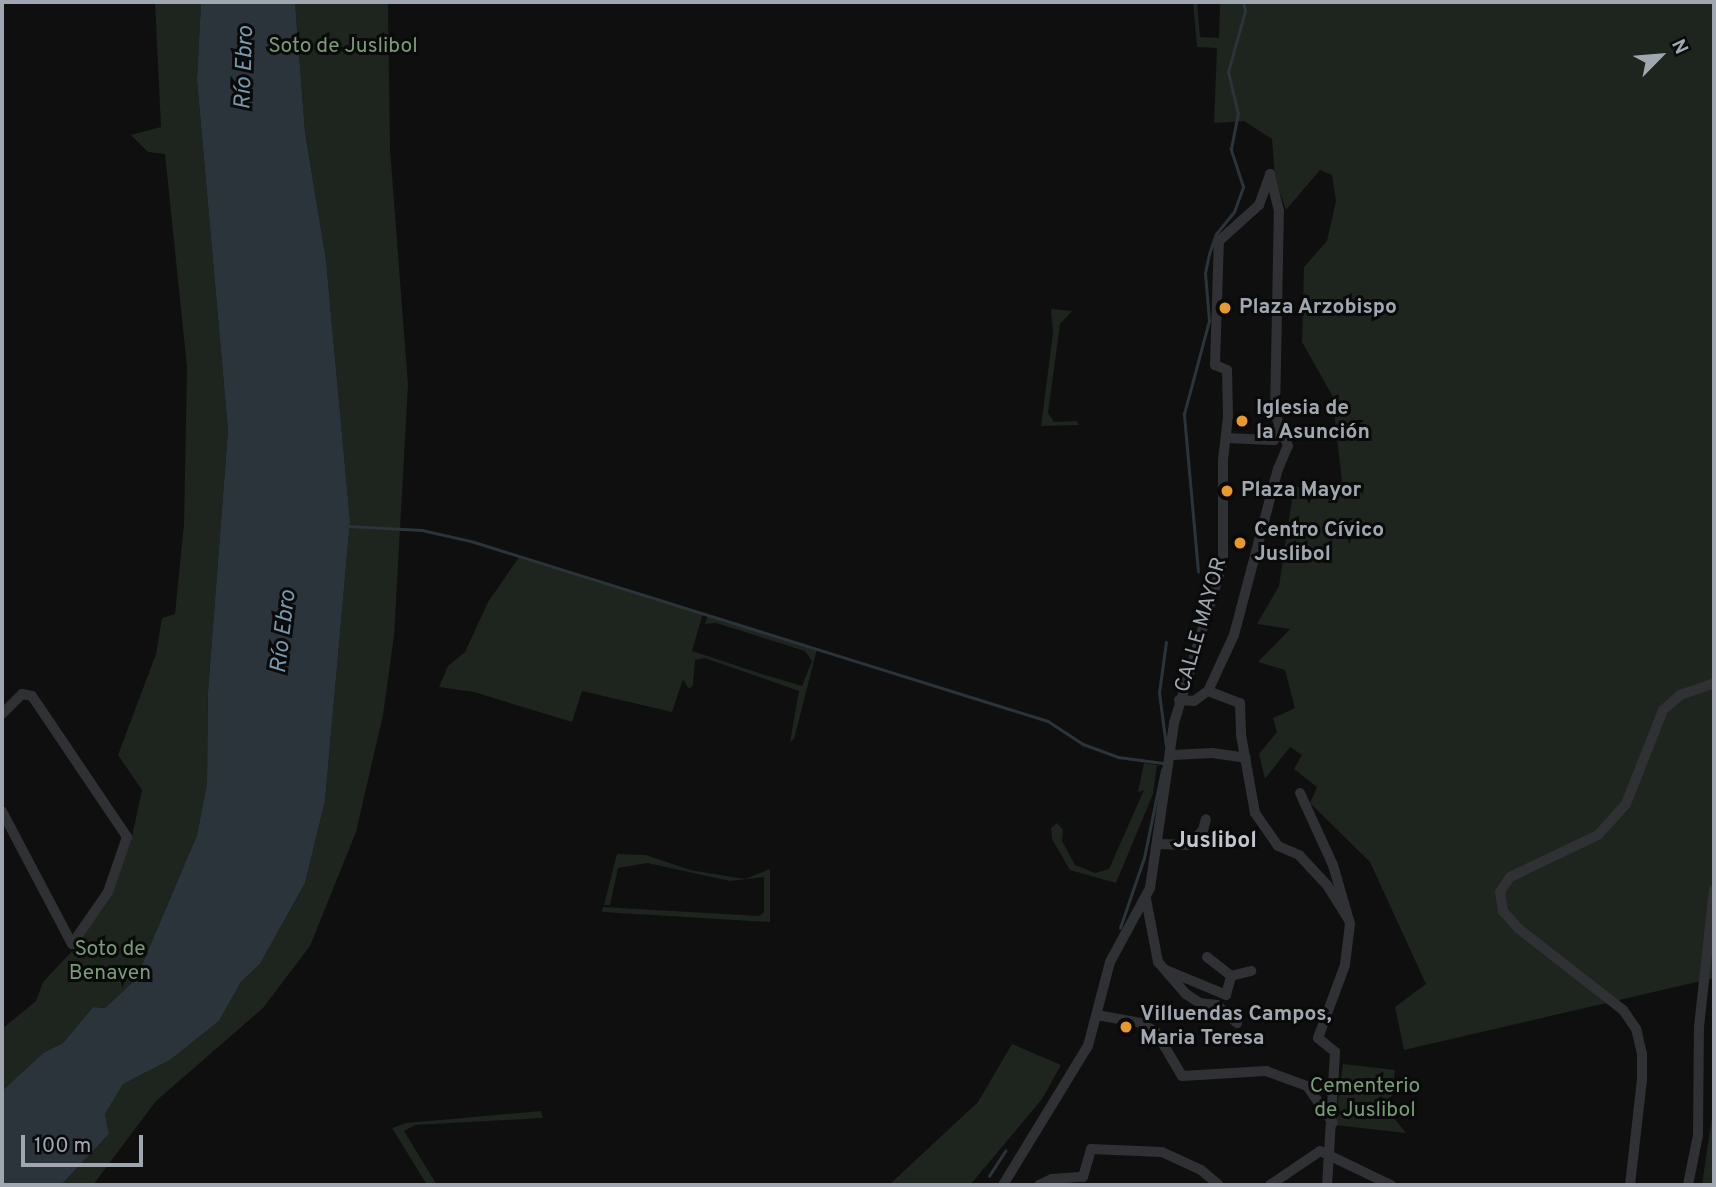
<!DOCTYPE html>
<meta charset="utf-8">
<style>
body{margin:0}
#map{position:relative;width:1716px;height:1187px;overflow:hidden;background:#0f0f10;font-family:Overpass,sans-serif}
div>[style]{position:absolute}
.green>*{inset:0;background:#1e241e}
.water>*{inset:0;background:#2b343a}
.stream>*{height:2.5px;margin:-1.25px;padding:0 1.25px;transform-origin:1.25px;border-radius:1.25px;background:#2b343a}
.minor>*{height:10px;margin:-5px;padding:0 5px;transform-origin:5px;border-radius:5px;background:#303135}
.dots>*{width:19px;height:19px;translate:-50% -50%;box-sizing:border-box;border:4px solid #0a0a0b;border-radius:50%}
span{translate:-50% -50%;white-space:nowrap;text-align:center;line-height:1.15;-webkit-text-stroke:6px #0a0a0b;paint-order:stroke}
.park-label{font-size:21px;color:#799b78}
.poi-label{font-size:21px;color:#a0a7b1;font-weight:700}
.left{translate:0 -50%;text-align:left}
.street-label{font-size:21px;color:#a0a7b1}
.water-label{font-size:23px;color:#7898ab;font-style:italic}
.neighbourhood-label{font-size:23px;color:#c1c5cd;font-weight:700}
.frame{position:absolute;inset:0;border:4px solid #a0a7b1;pointer-events:none}
.north{position:absolute;left:1625px;top:21px;width:70px;height:70px;-webkit-text-stroke:5px #0a0a0b;paint-order:stroke;rotate:65deg;font-size:19px;font-weight:700;line-height:28px;text-align:center;color:#a0a7b1}
.north::after{content:'';display:block;margin:auto;width:24px;height:32px;background:#a0a7b1;clip-path:polygon(50% 0,100% 100%,50% 72%,0 100%)}
.scale{position:absolute;left:21px;top:1135px;width:122px;height:32px;box-sizing:border-box;border:4px solid #a0a7b1;border-top:0;padding-left:9px;font-size:21px;line-height:24px;white-space:nowrap;color:#a0a7b1;-webkit-text-stroke:5px #0a0a0b;paint-order:stroke}
</style>
<div id="map">
<div class="green">
<div style="clip-path:polygon(155px 2px,201px 2px,197px 80px,228px 430px,208px 692px,207px 783px,197px 835px,136px 979px,105px 1008px,93px 1007px,63px 1043px,43px 1053px,2px 1091px,2px 1029px,36px 1001px,43px 982px,74px 949px,111px 892px,131px 841px,142px 790px,118px 755px,156px 654px,162px 618px,175px 614px,184px 524px,187px 367px,165px 154px,148px 152px,131px 135px,161px 127px)"></div>
<div style="clip-path:polygon(295px 2px,388px 2px,390px 149px,408px 385px,394px 636px,383px 715px,356px 832px,310px 946px,263px 1008px,156px 1101px,93px 1185px,61px 1185px,109px 1134px,105px 1114px,123px 1084px,170px 1060px,219px 1021px,241px 982px,260px 964px,305px 883px,325px 801px,350px 521px,326px 260px,305px 132px)"></div>
<div style="clip-path:polygon(1193px 2px,1197px 2px,1200px 37px,1219px 38px,1220px 2px,1714px 2px,1714px 978px,1404px 1050px,1395px 1007px,1426px 984px,1370px 862px,1310px 803px,1317px 787px,1294px 769px,1302px 755px,1290px 747px,1265px 779px,1259px 754px,1277px 732px,1273px 718px,1295px 708px,1285px 670px,1258px 662px,1290px 629px,1257px 624px,1279px 586px,1294px 486px,1322px 493px,1342px 481px,1332px 395px,1302px 342px,1304px 267px,1327px 241px,1336px 201px,1332px 175px,1320px 170px,1286px 210px,1275px 179px,1272px 139px,1244px 121px,1214px 123px,1217px 48px,1197px 47px)"></div>
<div style="clip-path:polygon(1051px 309px,1072px 311px,1060px 324px,1048px 413px,1054px 422px,1077px 421px,1079px 425px,1041px 426px,1053px 333px)"></div>
<div style="clip-path:polygon(520px 556px,703px 613px,692px 651px,762px 674px,802px 686px,812px 661px,805px 651px,716px 623px,705px 624px,708px 615px,817px 649px,794px 739px,790px 742px,799px 691px,705px 658px,695px 660px,693px 685px,689px 689px,683px 679px,672px 712px,582px 691px,572px 722px,474px 692px,439px 687px,448px 666px,465px 652px,488px 602px)"></div>
<div style="clip-path:polygon(1144px 763px,1157px 765px,1153px 794px,1116px 883px,1070px 870px,1052px 839px,1051px 828px,1057px 823px,1063px 830px,1062px 841px,1075px 865px,1095px 873px,1109px 869px,1144px 790px,1138px 792px)"></div>
<div style="clip-path:polygon(617px 854px,646px 855px,690px 870px,745px 879px,770px 869px,770px 922px,602px 912px,603px 907px,759px 916px,764px 912px,764px 877px,730px 881px,647px 863px,618px 868px,610px 905px,604px 905px)"></div>
<div style="clip-path:polygon(1012px 1044px,1061px 1065px,1042px 1099px,970px 1185px,889px 1185px,978px 1102px)"></div>
<div style="clip-path:polygon(1343px 1064px,1395px 1070px,1390px 1113px,1406px 1133px,1335px 1125px)"></div>
<div style="clip-path:polygon(1714px 1103px,1714px 1185px,1702px 1185px,1704px 1171px)"></div>
<div style="clip-path:polygon(541px 1111px,543px 1118px,415px 1125px,404px 1131px,437px 1185px,427px 1185px,392px 1128px,406px 1123px)"></div>
</div>
<div class="water">
<div style="clip-path:polygon(201px 2px,295px 2px,305px 132px,326px 260px,350px 521px,325px 801px,305px 883px,260px 964px,241px 982px,219px 1021px,170px 1060px,123px 1084px,105px 1114px,109px 1134px,61px 1185px,2px 1185px,2px 1091px,43px 1053px,63px 1043px,93px 1007px,105px 1008px,136px 979px,197px 835px,207px 783px,208px 692px,228px 430px,197px 80px)"></div>
</div>
<div class="stream">
<div style="left:348px;top:526px;width:74px;rotate:3.1deg"></div>
<div style="left:422px;top:530px;width:50px;rotate:12.7deg"></div>
<div style="left:471px;top:541px;width:604px;rotate:17.33deg"></div>
<div style="left:1048px;top:721px;width:42px;rotate:33.3deg"></div>
<div style="left:1083px;top:744px;width:37px;rotate:20deg"></div>
<div style="left:1118px;top:757px;width:45px;rotate:7.6deg"></div>
<div style="left:1198px;top:572px;width:159px;rotate:-95.1deg"></div>
<div style="left:1184px;top:414px;width:96px;rotate:-75deg"></div>
<div style="left:1209px;top:321px;width:48px;rotate:-94.8deg"></div>
<div style="left:1205px;top:273px;width:19px;rotate:-78deg"></div>
<div style="left:1209px;top:254px;width:21px;rotate:-71deg"></div>
<div style="left:1216px;top:234px;width:28px;rotate:-51deg"></div>
<div style="left:1234px;top:212px;width:27px;rotate:-70deg"></div>
<div style="left:1243px;top:187px;width:40px;rotate:-108deg"></div>
<div style="left:1231px;top:149px;width:36px;rotate:-79deg"></div>
<div style="left:1238px;top:114px;width:43px;rotate:-103.4deg"></div>
<div style="left:1228px;top:72px;width:63px;rotate:-74.4deg"></div>
<div style="left:1245px;top:11px;width:9px;rotate:-103deg"></div>
<div style="left:1166px;top:746px;width:53px;rotate:-97.5deg"></div>
<div style="left:1159px;top:693px;width:51px;rotate:-82.2deg"></div>
<div style="left:1120px;top:928px;width:74px;rotate:-71.1deg"></div>
<div style="left:1144px;top:858px;width:90px;rotate:-78.4deg"></div>
<div style="left:989px;top:1176px;width:30px;rotate:-57deg"></div>
</div>
<div class="minor">
<div style="left:1226px;top:438px;width:48px;rotate:2.4deg"></div>
<div style="left:1274px;top:440px;width:13px;rotate:-72deg"></div>
<div style="left:1208px;top:691px;width:62px;rotate:-65.1deg"></div>
<div style="left:1234px;top:635px;width:172px;rotate:-75.2deg"></div>
<div style="left:1278px;top:469px;width:25px;rotate:-67deg"></div>
<div style="left:1288px;top:446px;width:35px;rotate:-112deg"></div>
<div style="left:1275px;top:414px;width:203px;rotate:-88.9deg"></div>
<div style="left:1279px;top:211px;width:38px;rotate:-104deg"></div>
<div style="left:1179px;top:700px;width:15px;rotate:4deg"></div>
<div style="left:1194px;top:701px;width:17px;rotate:-36deg"></div>
<div style="left:1208px;top:691px;width:34px;rotate:21deg"></div>
<div style="left:1240px;top:703px;width:32px;rotate:88deg"></div>
<div style="left:1241px;top:735px;width:79px;rotate:79.8deg"></div>
<div style="left:1255px;top:813px;width:40px;rotate:55.1deg"></div>
<div style="left:1278px;top:846px;width:23px;rotate:23deg"></div>
<div style="left:1299px;top:855px;width:41px;rotate:47deg"></div>
<div style="left:1327px;top:885px;width:40px;rotate:58deg"></div>
<div style="left:2px;top:714px;width:28px;rotate:-45deg"></div>
<div style="left:22px;top:694px;width:10px;rotate:11deg"></div>
<div style="left:32px;top:696px;width:170px;rotate:56deg"></div>
<div style="left:127px;top:837px;width:58px;rotate:109.1deg"></div>
<div style="left:108px;top:892px;width:63px;rotate:124.7deg"></div>
<div style="left:72px;top:944px;width:150px;rotate:-117.8deg"></div>
<div style="left:1173px;top:755px;width:39px;rotate:-3deg"></div>
<div style="left:1212px;top:753px;width:34px;rotate:8deg"></div>
<div style="left:1300px;top:793px;width:79px;rotate:65.4deg"></div>
<div style="left:1333px;top:865px;width:61px;rotate:73.9deg"></div>
<div style="left:1350px;top:924px;width:41px;rotate:97deg"></div>
<div style="left:1345px;top:965px;width:78px;rotate:110.3deg"></div>
<div style="left:1318px;top:1038px;width:22px;rotate:39deg"></div>
<div style="left:1335px;top:1052px;width:133px;rotate:93.4deg"></div>
<div style="left:1158px;top:844px;width:31px;rotate:2deg"></div>
<div style="left:1189px;top:845px;width:21px;rotate:-47deg"></div>
<div style="left:1203px;top:830px;width:11px;rotate:-75deg"></div>
<div style="left:1146px;top:899px;width:64px;rotate:79.2deg"></div>
<div style="left:1158px;top:962px;width:43px;rotate:48.8deg"></div>
<div style="left:1186px;top:994px;width:17px;rotate:33deg"></div>
<div style="left:1200px;top:1003px;width:17px;rotate:7deg"></div>
<div style="left:1217px;top:1005px;width:27px;rotate:42deg"></div>
<div style="left:1207px;top:957px;width:31px;rotate:38deg"></div>
<div style="left:1231px;top:976px;width:21px;rotate:-14deg"></div>
<div style="left:1166px;top:970px;width:65px;rotate:22.6deg"></div>
<div style="left:1226px;top:995px;width:20px;rotate:-75deg"></div>
<div style="left:1097px;top:1015px;width:45px;rotate:10.3deg"></div>
<div style="left:1141px;top:1023px;width:17px;rotate:31deg"></div>
<div style="left:1156px;top:1032px;width:51px;rotate:59.4deg"></div>
<div style="left:1182px;top:1076px;width:84px;rotate:-3.4deg"></div>
<div style="left:1266px;top:1071px;width:44px;rotate:20.1deg"></div>
<div style="left:1307px;top:1086px;width:45px;rotate:54.9deg"></div>
<div style="left:1003px;top:1185px;width:163px;rotate:-58.6deg"></div>
<div style="left:1088px;top:1046px;width:87px;rotate:-75.3deg"></div>
<div style="left:1110px;top:962px;width:84px;rotate:-61.6deg"></div>
<div style="left:1150px;top:888px;width:167px;rotate:-81.7deg"></div>
<div style="left:1174px;top:723px;width:168px;rotate:-73.1deg"></div>
<div style="left:1223px;top:562px;width:102px;rotate:-90deg"></div>
<div style="left:1223px;top:460px;width:43px;rotate:-83.4deg"></div>
<div style="left:1228px;top:417px;width:47px;rotate:-91.2deg"></div>
<div style="left:1227px;top:370px;width:13px;rotate:-157deg"></div>
<div style="left:1215px;top:365px;width:124px;rotate:-88.2deg"></div>
<div style="left:1219px;top:241px;width:54px;rotate:-42deg"></div>
<div style="left:1259px;top:205px;width:33px;rotate:-70deg"></div>
<div style="left:1039px;top:1185px;width:14px;rotate:-25deg"></div>
<div style="left:1052px;top:1179px;width:31px;rotate:-4deg"></div>
<div style="left:1083px;top:1177px;width:29px;rotate:-74deg"></div>
<div style="left:1091px;top:1149px;width:71px;rotate:2.4deg"></div>
<div style="left:1162px;top:1152px;width:43px;rotate:24.8deg"></div>
<div style="left:1201px;top:1170px;width:23px;rotate:40deg"></div>
<div style="left:1270px;top:1185px;width:60px;rotate:-34.2deg"></div>
<div style="left:1320px;top:1151px;width:79px;rotate:25.6deg"></div>
<div style="left:1630px;top:1185px;width:106px;rotate:-83.5deg"></div>
<div style="left:1642px;top:1080px;width:26px;rotate:-90deg"></div>
<div style="left:1642px;top:1054px;width:26px;rotate:-103deg"></div>
<div style="left:1636px;top:1029px;width:23px;rotate:-124deg"></div>
<div style="left:1623px;top:1010px;width:132px;rotate:-142.1deg"></div>
<div style="left:1519px;top:929px;width:24px;rotate:-132deg"></div>
<div style="left:1503px;top:911px;width:19px;rotate:-99deg"></div>
<div style="left:1500px;top:892px;width:18px;rotate:-56deg"></div>
<div style="left:1510px;top:877px;width:98px;rotate:-25.5deg"></div>
<div style="left:1598px;top:835px;width:42px;rotate:-47.9deg"></div>
<div style="left:1626px;top:804px;width:101px;rotate:-68.5deg"></div>
<div style="left:1663px;top:710px;width:23px;rotate:-41deg"></div>
<div style="left:1680px;top:695px;width:36px;rotate:-19deg"></div>
<div style="left:1688px;top:1185px;width:51px;rotate:-78.7deg"></div>
<div style="left:1698px;top:1135px;width:108px;rotate:-89.5deg"></div>
<div style="left:1699px;top:1027px;width:138px;rotate:-83.8deg"></div>
</div>
<div class="dots">
<div style="left:1225px;top:308px;background:#e9982e"></div>
<div style="left:1242px;top:421px;background:#e9982e"></div>
<div style="left:1227px;top:491px;background:#e9982e"></div>
<div style="left:1240px;top:543px;background:#e9982e"></div>
<div style="left:1126px;top:1027px;background:#e9982e"></div>
</div>
<div class="park-label">
<span style="left:343px;top:47px">Soto de Juslibol</span>
<span style="left:110px;top:962px">Soto de<br>Benaven</span>
<span style="left:1365px;top:1099px">Cementerio<br>de Juslibol</span>
</div>
<div class="poi-label">
<span class="left" style="left:1239px;top:308px">Plaza Arzobispo</span>
<span class="left" style="left:1256px;top:421px">Iglesia de<br>la Asunción</span>
<span class="left" style="left:1241px;top:491px">Plaza Mayor</span>
<span class="left" style="left:1254px;top:543px">Centro Cívico<br>Juslibol</span>
<span class="left" style="left:1140px;top:1027px">Villuendas Campos,<br>Maria Teresa</span>
</div>
<div class="street-label">
<span style="left:1202px;top:625px;rotate:-74deg">CALLE MAYOR</span>
</div>
<div class="water-label">
<span style="left:246px;top:68px;rotate:-88deg">Río Ebro</span>
<span style="left:285px;top:632px;rotate:-83deg">Río Ebro</span>
</div>
<div class="neighbourhood-label">
<span style="left:1215px;top:842px">Juslibol</span>
</div>
<div class="frame"></div>
<div class="north">N</div>
<div class="scale">100 m</div>
</div>
